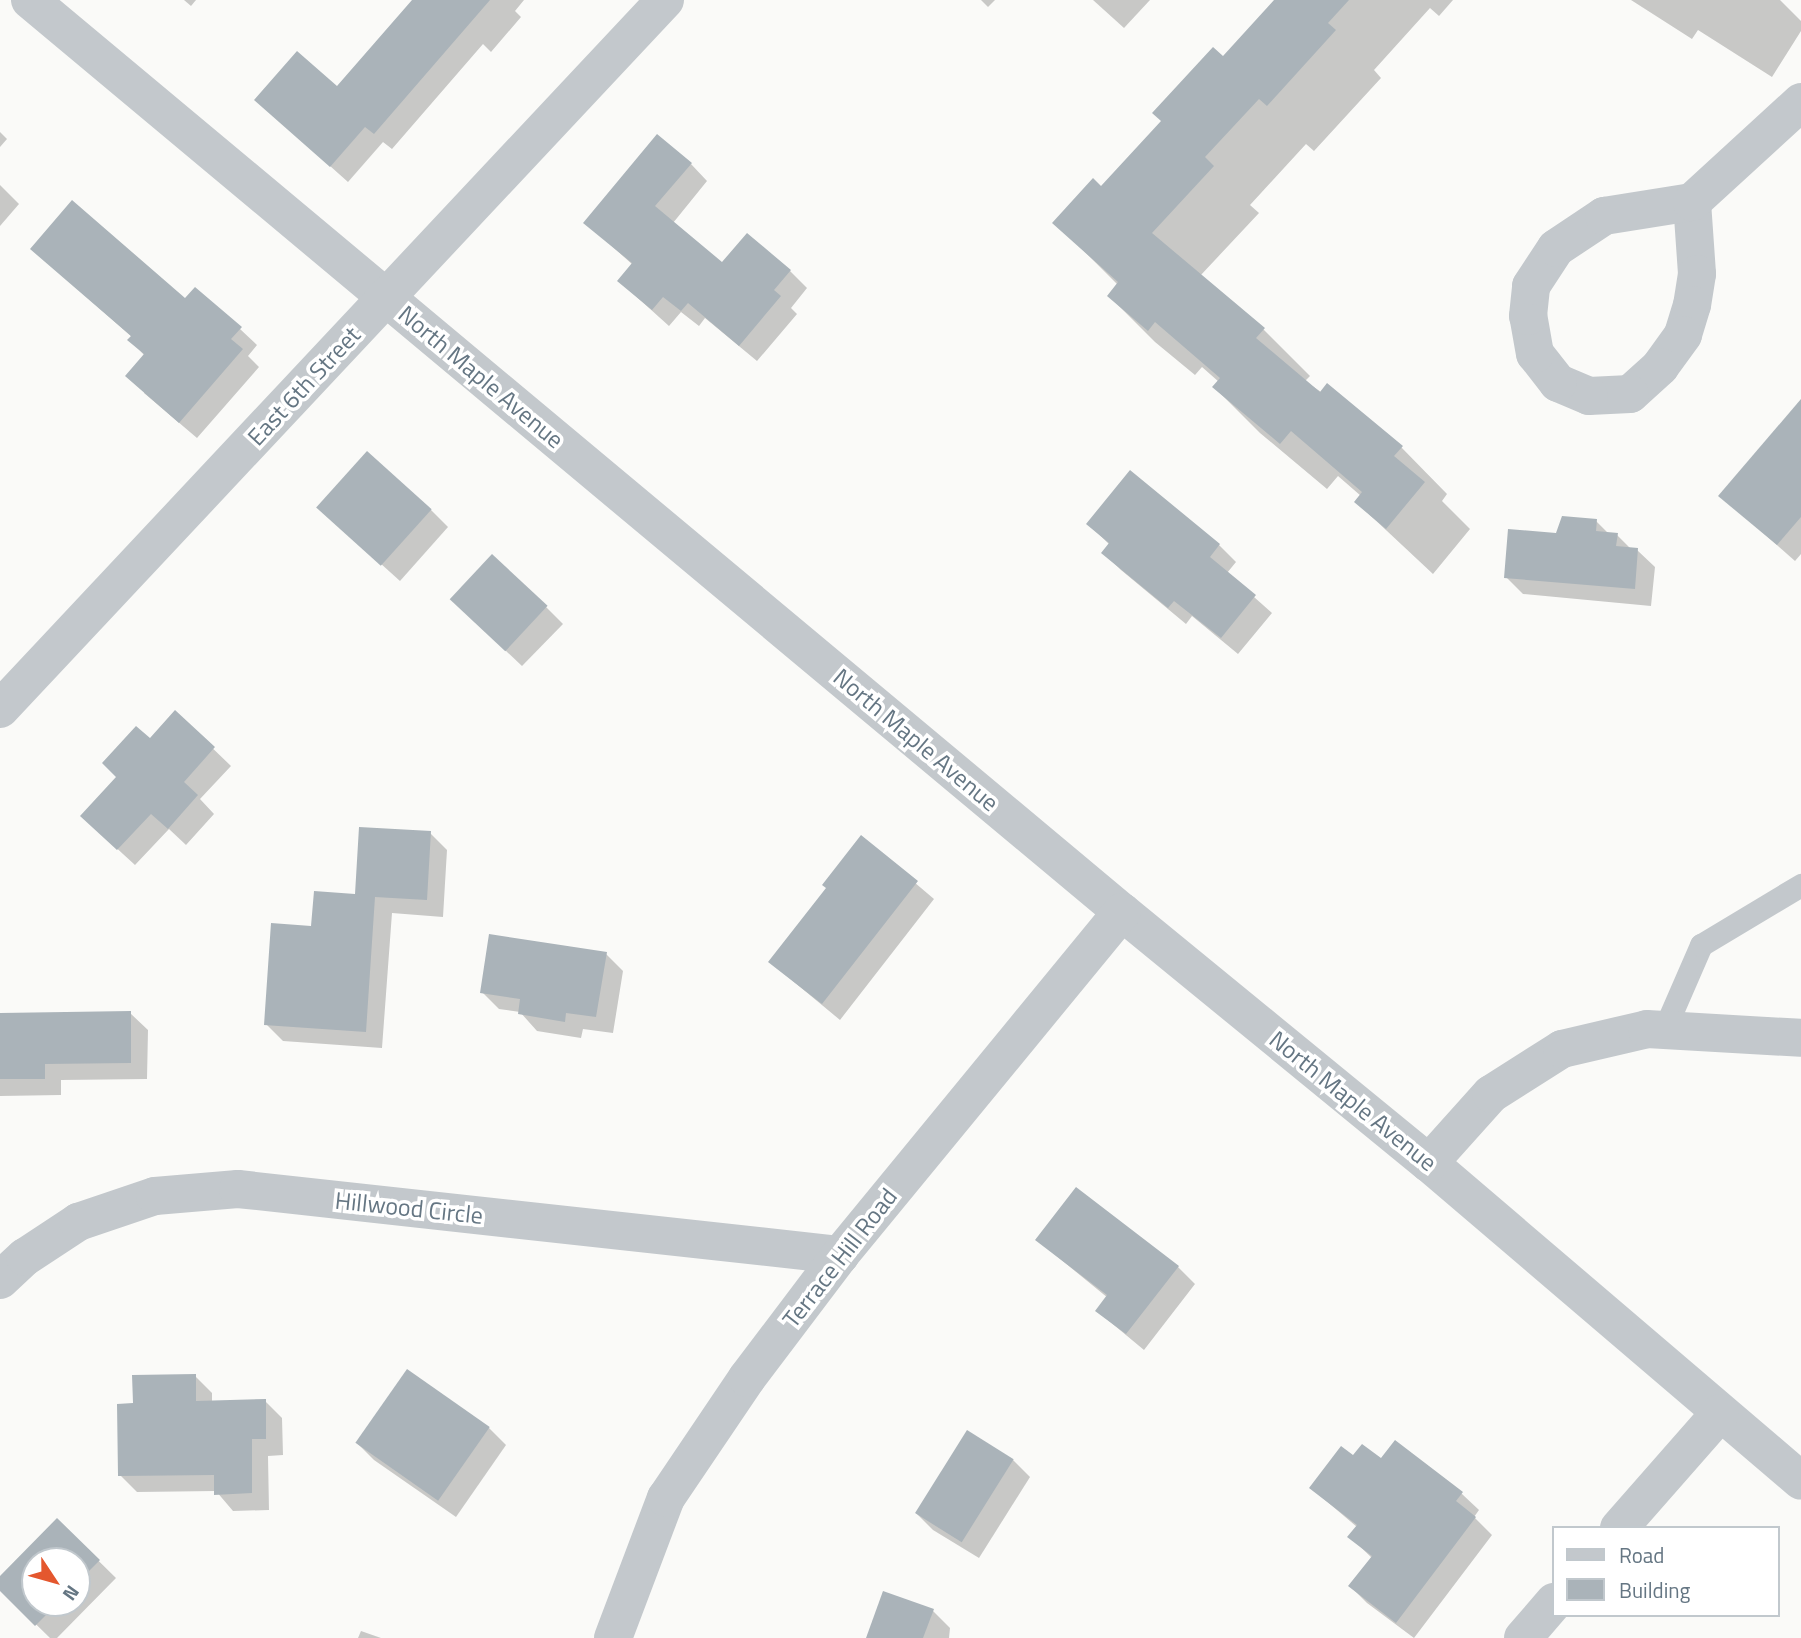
<!DOCTYPE html>
<style>
body{margin:0}
#map{position:relative;width:1801px;height:1638px;overflow:hidden;background:#fafaf8;font-family:"Titillium Web",sans-serif}
div>[style]{position:absolute}
.shadow>*{inset:0;background:#0003}
.building>*{inset:0;background:#aab3b9;transform-origin:0 0}
.lane>*{height:23px;margin:-11.5px;padding:0 11.5px;transform-origin:11.5px;border-radius:11.5px;background:#c3c8cc}
.street>*{height:38px;margin:-19px;padding:0 19px;transform-origin:19px;border-radius:19px;background:#c3c8cc}
span{translate:-50% -50%;white-space:nowrap;text-align:center;line-height:1.15;-webkit-text-stroke:7px #fff;paint-order:stroke}
.street-label{font-size:24px;color:#657683}
.legend{position:absolute;left:1552px;top:1526px;width:228px;height:91px;box-sizing:border-box;background:#fff;border:2px solid #c1c8cd;margin:0;padding:9px 12px;list-style:none;font-size:21px;color:#657683}
.legend li{display:flex;align-items:center;gap:14px;height:35px}
.legend b{width:35px;border:2px solid #c1c8cd}
.north{position:absolute;left:21px;top:1547px;width:70px;height:70px;box-sizing:border-box;background:#fff;border:2px solid #c1c8cd;border-radius:50%;rotate:126deg;font-size:19px;font-weight:700;line-height:28px;text-align:center;color:#657683}
.north::after{content:'';display:block;margin:auto;width:24px;height:32px;background:#e4572e;clip-path:polygon(50% 0,100% 100%,50% 72%,0 100%)}
</style>
<div id="map">
<div class="shadow">
<div style="clip-path:polygon(184px 0,196px 0,191px 6px)"></div>
<div style="clip-path:polygon(414px 0,524px 0,515px 11px,521px 17px,491px 52px,483px 44px,392px 149px,383px 142px,348px 182px,256px 100px,337px 88px)"></div>
<div style="clip-path:polygon(981px 0,995px 0,988px 7px)"></div>
<div style="clip-path:polygon(1093px 0,1150px 0,1124px 28px)"></div>
<div style="clip-path:polygon(1276px 0,1453px 0,1439px 16px,1430px 8px,1374px 70px,1381px 78px,1314px 151px,1306px 144px,1250px 205px,1259px 213px,1200px 276px,1264px 330px,1310px 376px,1305px 381px,1401px 447px,1447px 494px,1442px 501px,1470px 529px,1433px 574px,1356px 502px,1361px 496px,1338px 476px,1327px 489px,1260px 433px,1214px 387px,1219px 382px,1202px 367px,1195px 375px,1155px 342px,1109px 296px,1118px 285px,1055px 222px,1102px 189px)"></div>
<div style="clip-path:polygon(1631px 0,1780px 0,1801px 21px,1801px 31px,1772px 77px,1698px 30px,1692px 39px)"></div>
<div style="clip-path:polygon(0 132px,7px 139px,0 147px)"></div>
<div style="clip-path:polygon(691px 164px,707px 181px,673px 223px,722px 265px,790px 271px,807px 288px,791px 308px,797px 314px,757px 361px,705px 318px,699px 326px,681px 312px,669px 326px,619px 281px,633px 265px,586px 223px)"></div>
<div style="clip-path:polygon(0 185px,19px 204px,0 226px)"></div>
<div style="clip-path:polygon(32px 249px,240px 329px,257px 345px,248px 356px,259px 367px,197px 438px,144px 393px,145px 356px,130px 340px,132px 337px)"></div>
<div style="clip-path:polygon(1801px 401px,1801px 554px,1795px 561px,1721px 496px)"></div>
<div style="clip-path:polygon(319px 508px,431px 510px,448px 527px,400px 581px)"></div>
<div style="clip-path:polygon(1596px 521px,1609px 534px,1617px 535px,1631px 549px,1637px 550px,1655px 567px,1651px 606px,1523px 594px,1506px 577px,1557px 535px)"></div>
<div style="clip-path:polygon(1088px 524px,1219px 545px,1236px 562px,1227px 573px,1272px 613px,1238px 654px,1192px 616px,1186px 624px,1121px 570px,1104px 553px,1110px 545px)"></div>
<div style="clip-path:polygon(546px 607px,563px 624px,522px 666px,469px 616px)"></div>
<div style="clip-path:polygon(175px 712px,231px 766px,200px 799px,214px 814px,186px 845px,169px 829px,135px 865px,99px 832px,150px 741px)"></div>
<div style="clip-path:polygon(430px 833px,447px 850px,443px 917px,392px 913px,382px 1048px,283px 1041px,266px 1024px,313px 928px,357px 896px)"></div>
<div style="clip-path:polygon(861px 837px,934px 899px,840px 1020px,770px 962px,828px 888px)"></div>
<div style="clip-path:polygon(606px 954px,623px 971px,613px 1033px,583px 1029px,581px 1038px,537px 1031px,520px 1012px,499px 1009px,482px 992px)"></div>
<div style="clip-path:polygon(130px 1013px,148px 1030px,147px 1079px,61px 1080px,61px 1095px,0 1096px,0 1015px)"></div>
<div style="clip-path:polygon(1037px 1240px,1178px 1267px,1195px 1284px,1144px 1350px,1097px 1311px,1108px 1298px)"></div>
<div style="clip-path:polygon(408px 1371px,489px 1428px,506px 1445px,456px 1517px,374px 1460px,357px 1443px)"></div>
<div style="clip-path:polygon(195px 1376px,212px 1393px,212px 1402px,265px 1401px,282px 1418px,283px 1455px,268px 1456px,269px 1510px,233px 1511px,216px 1491px,137px 1492px,120px 1475px,134px 1405px)"></div>
<div style="clip-path:polygon(1395px 1442px,1462px 1494px,1479px 1510px,1474px 1517px,1492px 1535px,1414px 1638px,1367px 1603px,1350px 1586px,1372px 1558px,1350px 1537px,1357px 1527px,1311px 1488px,1354px 1457px,1381px 1461px)"></div>
<div style="clip-path:polygon(1013px 1460px,1030px 1477px,979px 1558px,933px 1530px,916px 1513px)"></div>
<div style="clip-path:polygon(evenodd,57px 1520px,116px 1578px,57px 1638px,50px 1638px,0 1589px,0 1578px,57px 1520px,35px 1561px,77px 1561px,77px 1603px,35px 1603px,35px 1561px)"></div>
<div style="clip-path:polygon(933px 1611px,950px 1628px,949px 1638px,868px 1638px)"></div>
<div style="clip-path:polygon(361px 1631px,381px 1638px,358px 1638px)"></div>
</div>
<div class="building">
<div style="clip-path:polygon(412px 0,490px 0,374px 134px,365px 127px,330px 167px,254px 100px,297px 51px,337px 86px)"></div>
<div style="clip-path:polygon(1274px 0,1349px 0,1328px 23px,1336px 30px,1267px 106px,1259px 99px,1205px 157px,1214px 166px,1152px 233px,1265px 328px,1256px 338px,1320px 392px,1327px 383px,1403px 446px,1394px 456px,1425px 482px,1386px 529px,1354px 502px,1362px 492px,1291px 431px,1280px 444px,1212px 387px,1220px 378px,1155px 322px,1148px 331px,1107px 296px,1118px 282px,1052px 223px,1093px 178px,1101px 186px,1161px 121px,1152px 113px,1213px 47px,1223px 56px)"></div>
<div style="clip-path:polygon(657px 134px,692px 163px,655px 206px,722px 262px,747px 233px,791px 270px,774px 290px,781px 296px,739px 346px,688px 303px,681px 311px,663px 297px,652px 310px,617px 281px,632px 263px,583px 223px)"></div>
<div style="clip-path:polygon(72px 200px,185px 298px,195px 287px,242px 327px,231px 339px,243px 349px,179px 423px,125px 376px,144px 354px,127px 340px,131px 336px,30px 249px)"></div>
<div style="clip-path:polygon(1801px 399px,1801px 517px,1777px 545px,1718px 496px)"></div>
<div style="left:367px;top:451px;width:87px;height:76px;rotate:42deg"></div>
<div style="clip-path:polygon(1130px 470px,1220px 544px,1210px 557px,1256px 595px,1221px 638px,1174px 601px,1168px 608px,1101px 553px,1109px 543px,1086px 524px)"></div>
<div style="clip-path:polygon(1562px 516px,1597px 519px,1596px 531px,1618px 533px,1616px 546px,1638px 548px,1635px 589px,1504px 578px,1508px 529px,1556px 533px)"></div>
<div style="left:492px;top:554px;width:76px;height:62px;rotate:43deg"></div>
<div style="clip-path:polygon(175px 710px,215px 747px,184px 782px,198px 795px,168px 829px,151px 814px,117px 850px,80px 816px,116px 777px,102px 763px,136px 726px,150px 738px)"></div>
<div style="clip-path:polygon(359px 827px,431px 831px,427px 900px,375px 897px,366px 1032px,264px 1025px,271px 923px,311px 926px,314px 891px,355px 894px)"></div>
<div style="clip-path:polygon(861px 835px,918px 881px,822px 1004px,768px 962px,826px 888px,822px 885px)"></div>
<div style="clip-path:polygon(489px 934px,607px 952px,596px 1017px,566px 1013px,565px 1022px,518px 1014px,520px 999px,480px 993px)"></div>
<div style="clip-path:polygon(131px 1011px,131px 1063px,45px 1064px,45px 1079px,0 1079px,0 1013px)"></div>
<div style="clip-path:polygon(1076px 1187px,1179px 1266px,1126px 1334px,1095px 1311px,1107px 1295px,1035px 1240px)"></div>
<div style="left:407px;top:1369px;width:101px;height:90px;rotate:35deg"></div>
<div style="clip-path:polygon(196px 1374px,196px 1401px,266px 1399px,266px 1439px,252px 1439px,252px 1493px,214px 1495px,214px 1475px,118px 1476px,117px 1404px,133px 1403px,132px 1375px)"></div>
<div style="left:967px;top:1430px;width:55px;height:98px;rotate:32deg"></div>
<div style="clip-path:polygon(1395px 1440px,1463px 1492px,1456px 1501px,1476px 1517px,1396px 1623px,1348px 1586px,1372px 1556px,1347px 1537px,1357px 1525px,1309px 1488px,1341px 1446px,1353px 1455px,1362px 1444px,1381px 1458px)"></div>
<div style="clip-path:polygon(57px 1518px,100px 1560px,77px 1583px,77px 1561px,35px 1561px,35px 1603px,58px 1603px,35px 1626px,0 1591px,0 1576px)"></div>
<div style="clip-path:polygon(883px 1591px,934px 1609px,923px 1638px,866px 1638px)"></div>
</div>
<div class="lane">
<div style="left:1664px;top:1030px;width:93px;rotate:-66.5deg"></div>
<div style="left:1701px;top:945px;width:117px;rotate:-31deg"></div>
</div>
<div class="street">
<div style="left:30px;top:0;width:1423px;rotate:39.87deg"></div>
<div style="left:1122px;top:912px;width:397px;rotate:39.3deg"></div>
<div style="left:1429px;top:1163px;width:489px;rotate:40.5deg"></div>
<div style="left:1692px;top:202px;width:72px;rotate:86deg"></div>
<div style="left:1697px;top:274px;width:31px;rotate:99deg"></div>
<div style="left:1692px;top:305px;width:31px;rotate:107deg"></div>
<div style="left:1683px;top:335px;width:39px;rotate:126deg"></div>
<div style="left:1660px;top:367px;width:40px;rotate:138deg"></div>
<div style="left:1630px;top:394px;width:41px;rotate:177.2deg"></div>
<div style="left:1589px;top:396px;width:34px;rotate:-157deg"></div>
<div style="left:1558px;top:383px;width:37px;rotate:-128deg"></div>
<div style="left:1535px;top:354px;width:39px;rotate:-100deg"></div>
<div style="left:1528px;top:316px;width:30px;rotate:-84deg"></div>
<div style="left:1531px;top:286px;width:45px;rotate:-56.7deg"></div>
<div style="left:1556px;top:248px;width:58px;rotate:-33.7deg"></div>
<div style="left:1604px;top:216px;width:89px;rotate:-9deg"></div>
<div style="left:1692px;top:202px;width:148px;rotate:-42.5deg"></div>
<div style="left:0;top:709px;width:972px;rotate:-46.83deg"></div>
<div style="left:1429px;top:1163px;width:93px;rotate:-48.1deg"></div>
<div style="left:1491px;top:1094px;width:84px;rotate:-32.4deg"></div>
<div style="left:1562px;top:1049px;width:87px;rotate:-13.2deg"></div>
<div style="left:1647px;top:1029px;width:154px;rotate:3.3deg"></div>
<div style="left:0;top:1280px;width:34px;rotate:-43deg"></div>
<div style="left:25px;top:1257px;width:64px;rotate:-33.4deg"></div>
<div style="left:78px;top:1222px;width:81px;rotate:-18.7deg"></div>
<div style="left:155px;top:1196px;width:83px;rotate:-4.8deg"></div>
<div style="left:238px;top:1189px;width:606px;rotate:6.26deg"></div>
<div style="left:1619px;top:1528px;width:153px;rotate:-48.7deg"></div>
<div style="left:613px;top:1638px;width:150px;rotate:-69.3deg"></div>
<div style="left:666px;top:1498px;width:145px;rotate:-56deg"></div>
<div style="left:747px;top:1378px;width:154px;rotate:-52.9deg"></div>
<div style="left:840px;top:1255px;width:444px;rotate:-50.6deg"></div>
<div style="left:1523px;top:1638px;width:48px;rotate:-49.3deg"></div>
</div>
<div class="street-label">
<span style="left:481px;top:377px;rotate:40deg">North Maple Avenue</span>
<span style="left:304px;top:386px;rotate:-47deg">East 6th Street</span>
<span style="left:916px;top:740px;rotate:40deg">North Maple Avenue</span>
<span style="left:1353px;top:1101px;rotate:39deg">North Maple Avenue</span>
<span style="left:409px;top:1208px;rotate:6deg">Hillwood Circle</span>
<span style="left:840px;top:1258px;rotate:-52deg">Terrace Hill Road</span>
</div>
<ul class="legend">
<li><b style="height:9px;background:#c3c8cc"></b>Road</li>
<li><b style="height:19px;background:#aab3b9"></b>Building</li>
</ul>
<div class="north">N</div>
</div>
